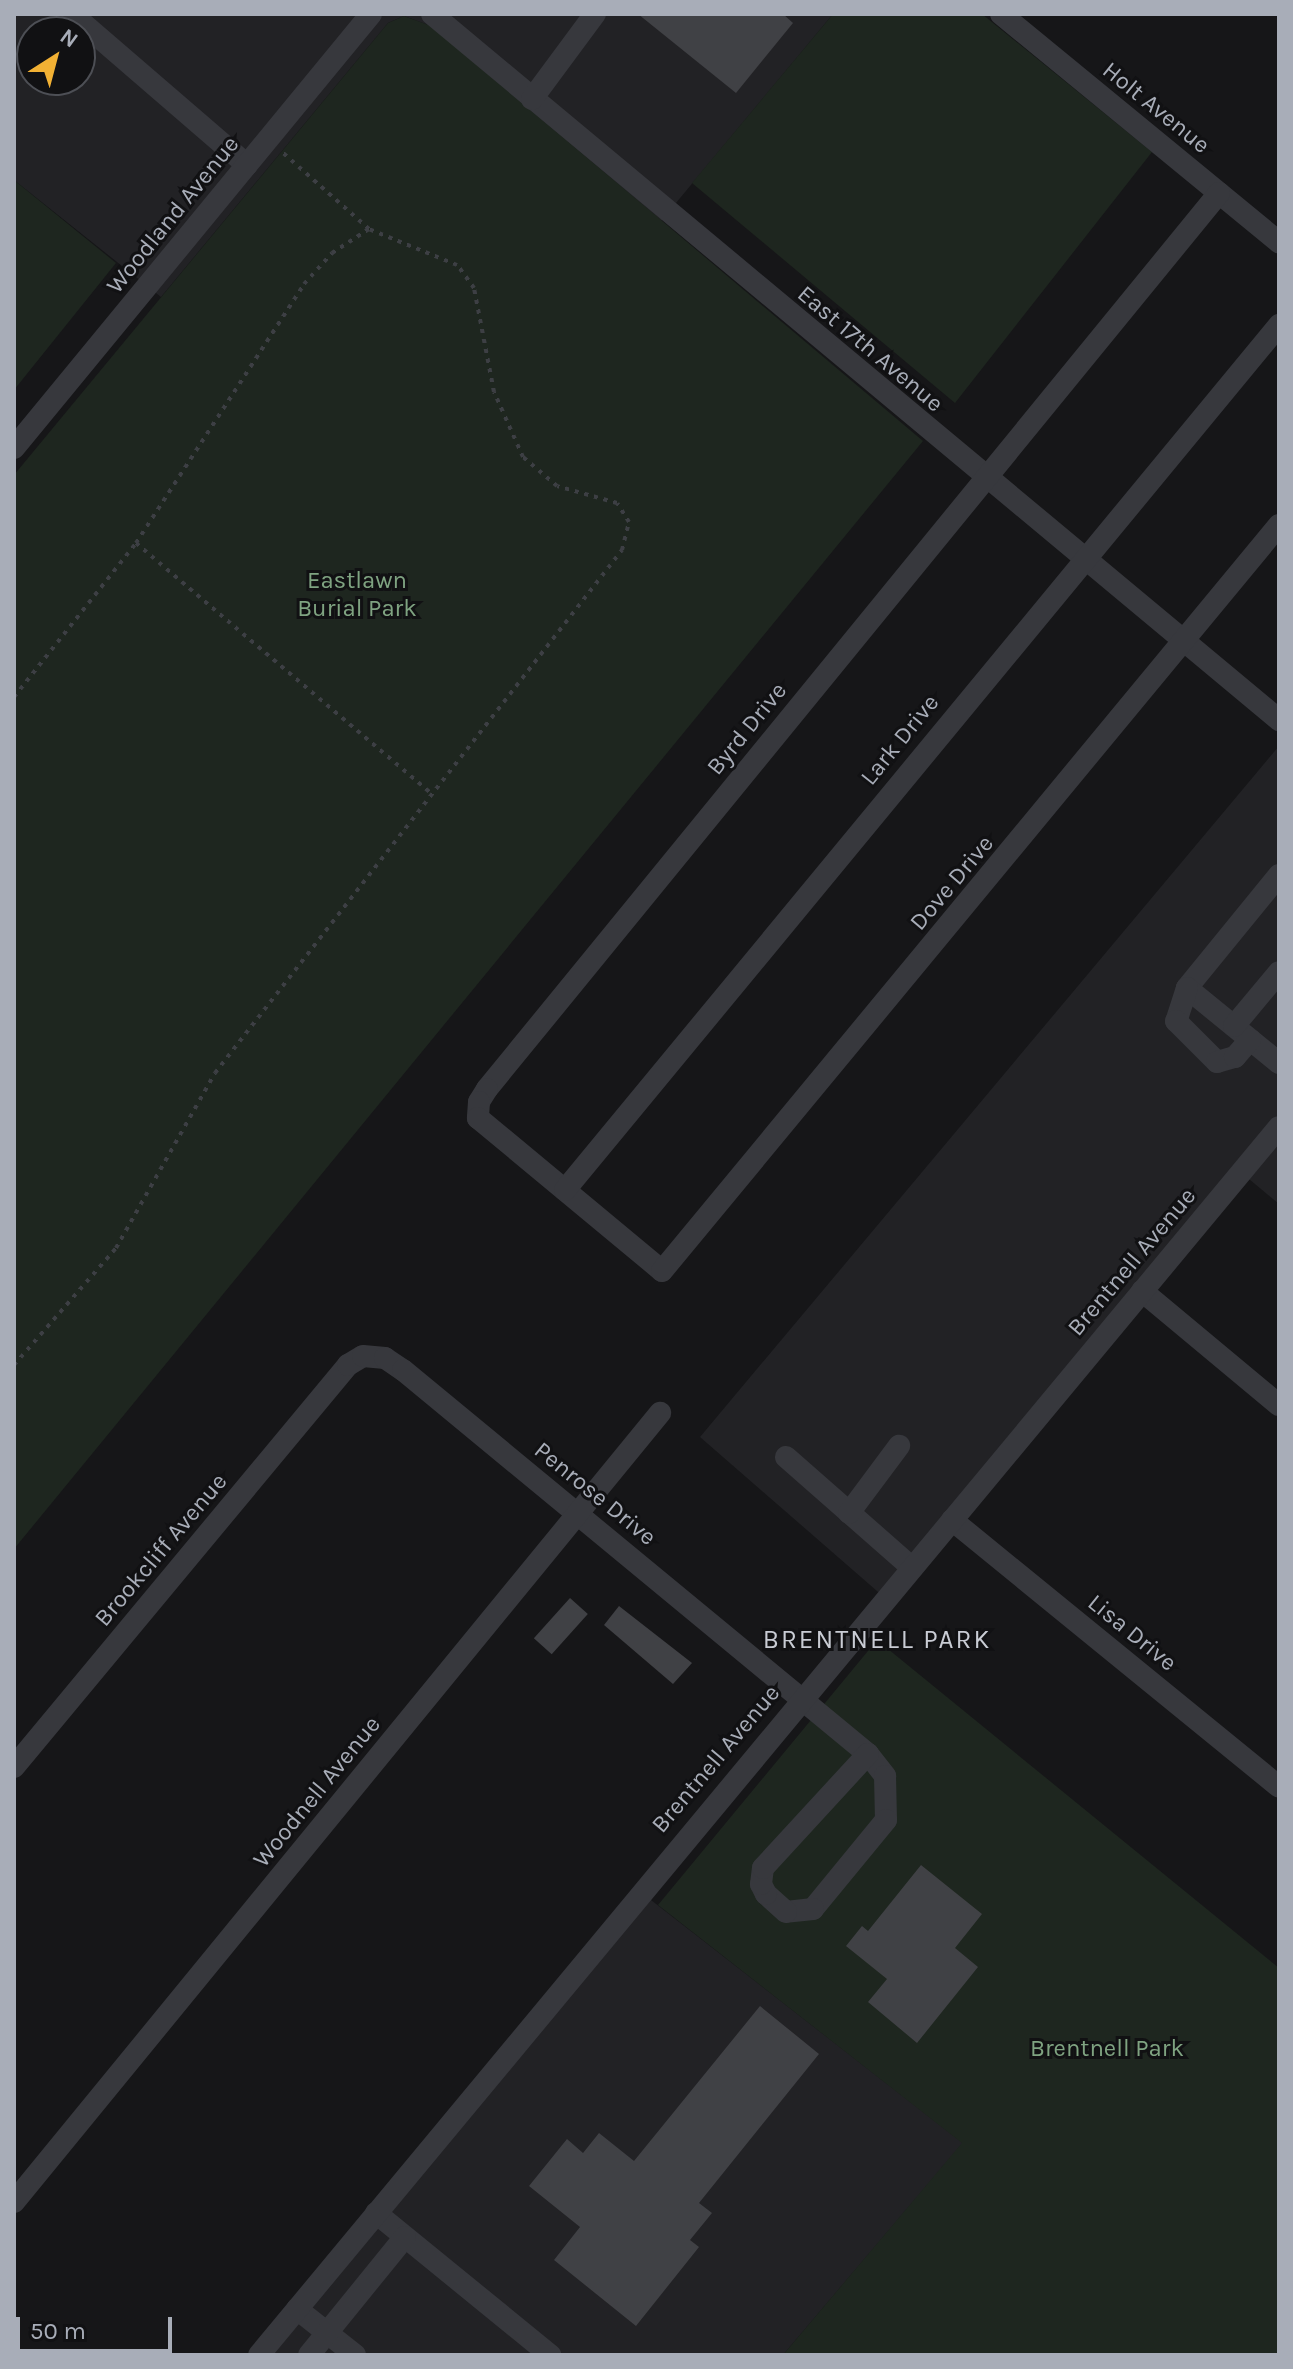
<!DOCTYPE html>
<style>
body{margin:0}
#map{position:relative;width:1293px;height:2369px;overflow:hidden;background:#161618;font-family:Karla,sans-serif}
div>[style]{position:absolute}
.built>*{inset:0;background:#222225}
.green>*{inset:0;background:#1e261f}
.building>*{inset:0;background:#404145;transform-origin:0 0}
.path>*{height:4px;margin-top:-2px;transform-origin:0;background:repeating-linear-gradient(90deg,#3d3f44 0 4px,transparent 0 10px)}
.minor>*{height:22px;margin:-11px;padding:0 11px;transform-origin:11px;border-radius:11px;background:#37383d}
span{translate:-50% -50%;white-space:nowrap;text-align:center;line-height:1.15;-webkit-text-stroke:6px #111113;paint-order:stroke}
.street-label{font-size:24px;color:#a8adb8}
.park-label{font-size:24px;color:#7fa381}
.neighbourhood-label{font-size:26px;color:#c9ccd4;letter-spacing:2px}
.frame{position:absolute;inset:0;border:16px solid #a8adb8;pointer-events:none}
.north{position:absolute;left:16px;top:16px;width:80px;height:80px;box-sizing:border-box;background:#111113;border:2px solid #4d4f55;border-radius:50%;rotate:36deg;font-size:22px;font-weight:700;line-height:32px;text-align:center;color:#a8adb8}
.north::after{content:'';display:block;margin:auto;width:28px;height:36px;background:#f2b134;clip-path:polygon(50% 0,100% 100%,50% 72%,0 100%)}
.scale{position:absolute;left:16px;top:2317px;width:156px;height:36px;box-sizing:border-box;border:4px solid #a8adb8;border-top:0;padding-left:10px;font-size:24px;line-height:28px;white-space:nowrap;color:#a8adb8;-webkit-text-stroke:6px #111113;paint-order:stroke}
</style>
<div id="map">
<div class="built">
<div style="clip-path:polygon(evenodd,14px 14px,833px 14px,661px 221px,431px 26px,404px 16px,388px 23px,161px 297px,14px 180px,14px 14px,32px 32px,80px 32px,80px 80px,32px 80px,32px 32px)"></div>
<div style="clip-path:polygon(1279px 746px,1279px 1204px,1243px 1174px,885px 1598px,700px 1437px)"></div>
<div style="clip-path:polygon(642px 1893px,963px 2143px,783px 2355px,259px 2355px)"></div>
</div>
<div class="green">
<div style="clip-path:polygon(833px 14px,982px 14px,1152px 152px,955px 403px,692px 183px)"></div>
<div style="clip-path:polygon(404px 16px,431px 26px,923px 441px,14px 1549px,14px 475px,388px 23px)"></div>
<div style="clip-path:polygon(14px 180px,116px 263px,14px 390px)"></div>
<div style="clip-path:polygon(877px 1640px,1279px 1968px,1279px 2355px,783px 2355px,962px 2143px,658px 1905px)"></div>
</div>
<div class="building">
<div style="clip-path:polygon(638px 14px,783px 14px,793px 23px,736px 93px)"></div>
<div style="left:570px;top:1598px;width:24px;height:54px;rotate:42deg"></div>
<div style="clip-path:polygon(619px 1606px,692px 1663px,673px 1684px,604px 1625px)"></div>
<div style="clip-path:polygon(921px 1865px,982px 1914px,955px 1948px,978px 1967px,917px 2043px,868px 2002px,887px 1979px,846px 1946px,862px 1926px,868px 1931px)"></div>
<div style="clip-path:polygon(760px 2006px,819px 2054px,699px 2203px,712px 2213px,690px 2240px,699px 2247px,636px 2326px,554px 2260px,580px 2227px,529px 2186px,567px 2139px,583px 2153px,599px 2133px,634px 2161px)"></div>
</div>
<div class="path">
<div style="left:136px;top:543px;width:388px;rotate:40.3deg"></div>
<div style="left:14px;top:697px;width:196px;rotate:-51.6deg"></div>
<div style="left:136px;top:543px;width:309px;rotate:-57deg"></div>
<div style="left:304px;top:284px;width:42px;rotate:-47.9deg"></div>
<div style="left:332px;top:253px;width:44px;rotate:-33deg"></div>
<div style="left:14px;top:1365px;width:155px;rotate:-48.9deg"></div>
<div style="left:116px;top:1248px;width:201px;rotate:-60.5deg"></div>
<div style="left:215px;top:1073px;width:663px;rotate:-52.11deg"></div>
<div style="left:622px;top:550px;width:29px;rotate:-76deg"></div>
<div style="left:629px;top:522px;width:22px;rotate:-122deg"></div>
<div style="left:617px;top:503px;width:62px;rotate:-164.2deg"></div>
<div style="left:557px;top:486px;width:45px;rotate:-139.5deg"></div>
<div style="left:523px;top:457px;width:71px;rotate:-114deg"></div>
<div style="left:494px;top:392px;width:106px;rotate:-100.9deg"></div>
<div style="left:474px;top:288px;width:29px;rotate:-126deg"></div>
<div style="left:457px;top:265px;width:95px;rotate:-157.8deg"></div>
<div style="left:369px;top:229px;width:115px;rotate:-138.5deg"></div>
</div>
<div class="minor">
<div style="left:72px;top:14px;width:231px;rotate:40.8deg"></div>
<div style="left:432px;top:14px;width:1103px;rotate:39.81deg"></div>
<div style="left:1001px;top:14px;width:360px;rotate:39.4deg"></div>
<div style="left:532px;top:99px;width:106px;rotate:-53.5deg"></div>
<div style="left:1219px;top:193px;width:1157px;rotate:129.25deg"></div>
<div style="left:487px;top:1089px;width:15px;rotate:122deg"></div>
<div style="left:479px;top:1102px;width:16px;rotate:94deg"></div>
<div style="left:478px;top:1118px;width:239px;rotate:39.7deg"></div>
<div style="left:662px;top:1271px;width:968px;rotate:-50.41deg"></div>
<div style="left:14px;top:448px;width:562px;rotate:-50.56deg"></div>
<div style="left:1279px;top:875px;width:146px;rotate:129.2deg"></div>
<div style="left:1187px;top:988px;width:119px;rotate:39.2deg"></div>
<div style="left:1187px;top:988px;width:35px;rotate:108deg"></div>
<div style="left:1176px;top:1021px;width:58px;rotate:45deg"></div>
<div style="left:1217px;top:1062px;width:19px;rotate:-16deg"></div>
<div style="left:1235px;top:1057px;width:23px;rotate:-49deg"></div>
<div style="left:1234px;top:1026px;width:70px;rotate:-50.2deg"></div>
<div style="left:565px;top:1190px;width:1122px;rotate:-50.46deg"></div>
<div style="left:1142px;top:1291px;width:178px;rotate:39.8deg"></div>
<div style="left:786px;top:1457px;width:167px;rotate:41.3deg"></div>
<div style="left:849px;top:1513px;width:84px;rotate:-53.3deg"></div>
<div style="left:952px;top:1520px;width:422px;rotate:39.2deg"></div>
<div style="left:14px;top:1767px;width:523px;rotate:-50.28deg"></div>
<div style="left:348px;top:1365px;width:17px;rotate:-31deg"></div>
<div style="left:363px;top:1356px;width:22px;rotate:5deg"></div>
<div style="left:385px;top:1358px;width:22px;rotate:34deg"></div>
<div style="left:403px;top:1370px;width:603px;rotate:39.55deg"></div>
<div style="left:868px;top:1754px;width:28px;rotate:52deg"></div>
<div style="left:885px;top:1776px;width:44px;rotate:88.7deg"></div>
<div style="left:886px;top:1820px;width:115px;rotate:129.4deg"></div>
<div style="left:813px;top:1909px;width:27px;rotate:174deg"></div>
<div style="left:786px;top:1912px;width:27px;rotate:-138deg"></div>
<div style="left:766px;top:1894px;width:11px;rotate:-117deg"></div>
<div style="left:761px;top:1884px;width:16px;rotate:-83deg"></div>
<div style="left:763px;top:1868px;width:155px;rotate:-47.4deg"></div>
<div style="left:14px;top:2202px;width:1020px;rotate:-50.69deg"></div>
<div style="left:376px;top:2213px;width:225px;rotate:39.2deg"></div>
<div style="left:297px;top:2309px;width:74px;rotate:38.4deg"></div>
<div style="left:259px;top:2355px;width:1596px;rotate:-50.29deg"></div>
<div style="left:309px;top:2355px;width:152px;rotate:-50.9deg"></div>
</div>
<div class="street-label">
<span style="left:1156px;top:108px;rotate:39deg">Holt Avenue</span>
<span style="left:173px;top:215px;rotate:-51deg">Woodland Avenue</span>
<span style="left:870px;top:349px;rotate:40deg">East 17th Avenue</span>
<span style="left:747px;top:729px;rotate:-51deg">Byrd Drive</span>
<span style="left:900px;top:740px;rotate:-51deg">Lark Drive</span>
<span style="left:952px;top:883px;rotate:-50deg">Dove Drive</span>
<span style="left:1132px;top:1262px;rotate:-50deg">Brentnell Avenue</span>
<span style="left:595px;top:1494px;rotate:39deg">Penrose Drive</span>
<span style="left:161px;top:1550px;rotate:-50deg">Brookcliff Avenue</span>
<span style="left:1132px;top:1633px;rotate:39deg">Lisa Drive</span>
<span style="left:716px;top:1759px;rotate:-50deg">Brentnell Avenue</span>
<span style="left:317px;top:1792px;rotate:-51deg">Woodnell Avenue</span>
</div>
<div class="park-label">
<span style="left:357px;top:595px">Eastlawn<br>Burial Park</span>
<span style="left:1107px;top:2049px">Brentnell Park</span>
</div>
<div class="neighbourhood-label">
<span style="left:877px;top:1640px">BRENTNELL PARK</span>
</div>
<div class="frame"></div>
<div class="north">N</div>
<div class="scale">50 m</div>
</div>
